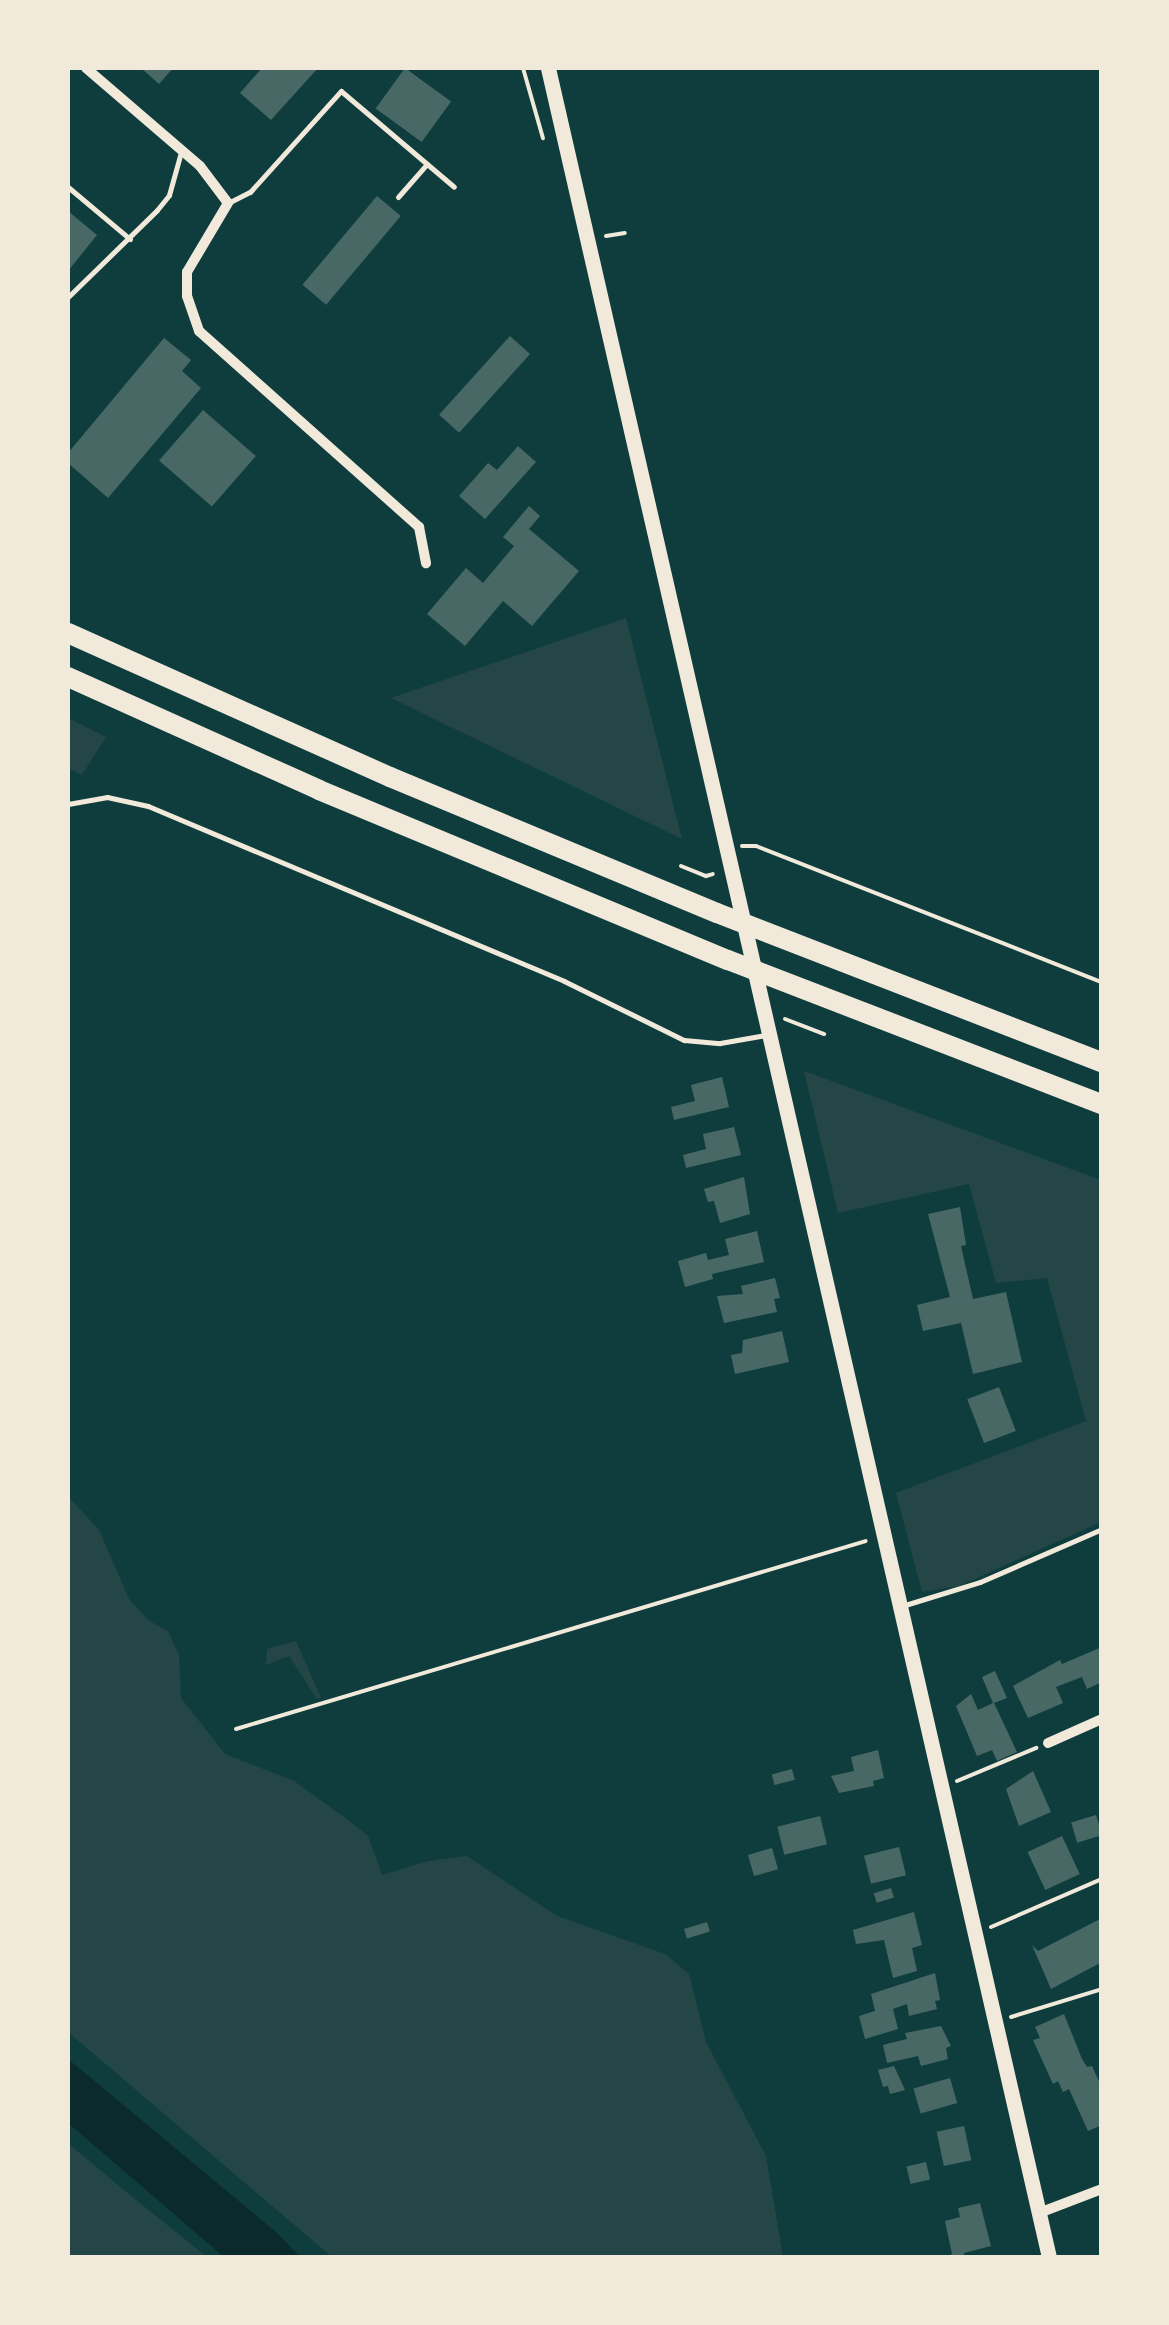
<!DOCTYPE html>
<style>
body{margin:0}
#map{position:relative;width:1169px;height:2325px;overflow:hidden;background:#0f3d3e;font-family:Arial,sans-serif}
div>[style]{position:absolute}
.green>*{inset:0;background:#244646}
.water>*{inset:0;background:#0a2a2b}
.building>*{inset:0;background:#486865;transform-origin:0 0}
.path>*{height:4px;margin:-2px;padding:0 2px;transform-origin:2px;border-radius:2px;background:#f1e9da}
.service>*{height:5px;margin:-2.5px;padding:0 2.5px;transform-origin:2.5px;border-radius:2.5px;background:#f1e9da}
.minor>*{height:10px;margin:-5px;padding:0 5px;transform-origin:5px;border-radius:5px;background:#f1e9da}
.secondary>*{height:15px;margin:-7.5px;padding:0 7.5px;transform-origin:7.5px;border-radius:7.5px;background:#f1e9da}
.motorway>*{height:20px;margin:-10px;padding:0 10px;transform-origin:10px;border-radius:10px;background:#f1e9da}
span{translate:-50% -50%;white-space:nowrap;text-align:center;line-height:1.15;-webkit-text-stroke:8px #f1e9da;paint-order:stroke}
.frame{position:absolute;inset:0;border:70px solid #f1e9da;pointer-events:none}
</style>
<div id="map">
<div class="green">
<div style="clip-path:polygon(626px 618px,682px 839px,391px 698px)"></div>
<div style="clip-path:polygon(68px 718px,106px 737px,82px 775px,68px 768px)"></div>
<div style="clip-path:polygon(804px 1071px,1101px 1180px,1101px 1522px,959px 1586px,922px 1592px,896px 1493px,1086px 1421px,1047px 1278px,996px 1283px,969px 1184px,838px 1213px)"></div>
<div style="clip-path:polygon(68px 1496px,99px 1530px,129px 1599px,148px 1620px,168px 1631px,179px 1655px,181px 1698px,225px 1754px,294px 1781px,347px 1819px,368px 1836px,382px 1875px,428px 1861px,467px 1856px,557px 1916px,665px 1954px,689px 1974px,706px 2042px,766px 2156px,783px 2257px,332px 2257px,68px 2032px)"></div>
<div style="clip-path:polygon(296px 1641px,321px 1698px,317px 1699px,289px 1656px,266px 1665px,267px 1649px)"></div>
<div style="clip-path:polygon(68px 2143px,120px 2187px,207px 2257px,68px 2257px)"></div>
</div>
<div class="water">
<div style="clip-path:polygon(68px 2059px,276px 2232px,300px 2257px,224px 2257px,68px 2123px)"></div>
</div>
<div class="building">
<div style="clip-path:polygon(141px 68px,173px 68px,159px 84px)"></div>
<div style="clip-path:polygon(262px 68px,318px 68px,271px 120px,240px 93px)"></div>
<div style="left:405px;top:68px;width:57px;height:50px;rotate:36deg"></div>
<div style="left:377px;top:196px;width:31px;height:116px;rotate:40deg"></div>
<div style="clip-path:polygon(68px 211px,97px 235px,68px 271px)"></div>
<div style="left:510px;top:336px;width:27px;height:106px;rotate:42deg"></div>
<div style="clip-path:polygon(164px 338px,191px 360px,182px 371px,201px 388px,108px 498px,68px 463px,68px 453px)"></div>
<div style="left:203px;top:410px;width:70px;height:67px;rotate:41deg"></div>
<div style="clip-path:polygon(518px 446px,536px 462px,485px 519px,459px 496px,488px 463px,497px 470px)"></div>
<div style="clip-path:polygon(529px 506px,540px 516px,529px 529px,579px 571px,532px 626px,503px 601px,465px 646px,427px 614px,466px 568px,483px 583px,514px 546px,503px 537px)"></div>
<div style="clip-path:polygon(722px 1077px,729px 1107px,674px 1120px,671px 1107px,695px 1101px,691px 1085px)"></div>
<div style="clip-path:polygon(734px 1127px,741px 1155px,686px 1168px,683px 1155px,706px 1149px,703px 1134px)"></div>
<div style="clip-path:polygon(744px 1177px,750px 1214px,720px 1223px,714px 1201px,708px 1202px,704px 1189px)"></div>
<div style="clip-path:polygon(960px 1207px,966px 1245px,961px 1246px,973px 1299px,1006px 1292px,1022px 1362px,973px 1374px,961px 1323px,923px 1331px,917px 1305px,950px 1297px,928px 1214px)"></div>
<div style="clip-path:polygon(757px 1231px,764px 1262px,712px 1274px,713px 1279px,685px 1287px,678px 1261px,706px 1253px,708px 1260px,729px 1255px,725px 1239px)"></div>
<div style="clip-path:polygon(775px 1278px,780px 1298px,774px 1299px,777px 1312px,724px 1323px,717px 1296px,743px 1294px,741px 1286px)"></div>
<div style="clip-path:polygon(782px 1331px,789px 1362px,735px 1374px,731px 1355px,742px 1353px,743px 1340px)"></div>
<div style="left:999px;top:1387px;width:47px;height:34px;rotate:69deg"></div>
<div style="clip-path:polygon(1102px 1647px,1102px 1682px,1087px 1689px,1082px 1677px,1056px 1687px,1063px 1703px,1028px 1718px,1013px 1686px,1060px 1660px,1062px 1664px)"></div>
<div style="clip-path:polygon(995px 1671px,1007px 1698px,994px 1703px,1017px 1752px,997px 1761px,992px 1750px,977px 1756px,956px 1706px,971px 1694px,978px 1710px,993px 1703px,982px 1677px)"></div>
<div style="clip-path:polygon(878px 1750px,884px 1778px,873px 1781px,874px 1786px,839px 1793px,831px 1776px,854px 1771px,851px 1757px)"></div>
<div style="left:792px;top:1769px;width:11px;height:21px;rotate:75deg"></div>
<div style="clip-path:polygon(1033px 1771px,1051px 1812px,1019px 1826px,1006px 1789px)"></div>
<div style="left:1096px;top:1815px;width:21px;height:26px;rotate:73deg"></div>
<div style="left:820px;top:1816px;width:29px;height:44px;rotate:76deg"></div>
<div style="left:1062px;top:1836px;width:42px;height:38px;rotate:65deg"></div>
<div style="left:899px;top:1847px;width:29px;height:36px;rotate:76deg"></div>
<div style="left:772px;top:1848px;width:22px;height:25px;rotate:74deg"></div>
<div style="left:891px;top:1888px;width:10px;height:18px;rotate:73deg"></div>
<div style="clip-path:polygon(914px 1912px,922px 1945px,912px 1948px,917px 1971px,893px 1978px,884px 1940px,856px 1944px,853px 1930px)"></div>
<div style="clip-path:polygon(1102px 1918px,1102px 1962px,1051px 1989px,1032px 1945px,1038px 1951px)"></div>
<div style="left:707px;top:1922px;width:10px;height:24px;rotate:73deg"></div>
<div style="clip-path:polygon(935px 1973px,940px 2000px,935px 2001px,937px 2009px,909px 2016px,907px 2004px,893px 2009px,898px 2029px,865px 2039px,859px 2016px,875px 2011px,871px 1994px)"></div>
<div style="clip-path:polygon(1064px 2014px,1082px 2059px,1087px 2067px,1092px 2066px,1102px 2088px,1102px 2125px,1088px 2131px,1069px 2089px,1063px 2092px,1058px 2081px,1053px 2084px,1033px 2040px,1040px 2038px,1035px 2027px)"></div>
<div style="clip-path:polygon(941px 2026px,951px 2046px,946px 2048px,948px 2059px,921px 2066px,918px 2056px,887px 2063px,883px 2045px,907px 2039px,905px 2033px)"></div>
<div style="clip-path:polygon(894px 2066px,905px 2090px,890px 2094px,888px 2086px,883px 2087px,878px 2070px)"></div>
<div style="left:950px;top:2078px;width:26px;height:38px;rotate:74deg"></div>
<div style="left:964px;top:2126px;width:35px;height:28px;rotate:78deg"></div>
<div style="left:926px;top:2162px;width:18px;height:20px;rotate:77deg"></div>
<div style="clip-path:polygon(980px 2203px,991px 2246px,964px 2253px,965px 2258px,943px 2258px,952px 2254px,945px 2221px,960px 2217px,958px 2208px)"></div>
</div>
<div class="path">
<div style="left:523px;top:68px;width:73px;rotate:74.1deg"></div>
<div style="left:606px;top:236px;width:19px;rotate:-9deg"></div>
<div style="left:742px;top:846px;width:14px"></div>
<div style="left:756px;top:846px;width:372px;rotate:21.5deg"></div>
<div style="left:681px;top:866px;width:27px;rotate:22deg"></div>
<div style="left:706px;top:876px;width:7px;rotate:-16deg"></div>
<div style="left:785px;top:1019px;width:42px;rotate:21deg"></div>
<div style="left:236px;top:1729px;width:657px;rotate:-16.62deg"></div>
<div style="left:957px;top:1781px;width:86px;rotate:-22.7deg"></div>
<div style="left:991px;top:1927px;width:121px;rotate:-23.4deg"></div>
<div style="left:1011px;top:2017px;width:95px;rotate:-17.1deg"></div>
</div>
<div class="service">
<div style="left:68px;top:187px;width:81px;rotate:40deg"></div>
<div style="left:398px;top:197px;width:44px;rotate:-48.7deg"></div>
<div style="left:230px;top:202px;width:22px;rotate:-27deg"></div>
<div style="left:250px;top:192px;width:136px;rotate:-48deg"></div>
<div style="left:341px;top:91px;width:148px;rotate:40.3deg"></div>
<div style="left:68px;top:297px;width:124px;rotate:-44.3deg"></div>
<div style="left:157px;top:210px;width:19px;rotate:-51deg"></div>
<div style="left:169px;top:195px;width:45px;rotate:-74.4deg"></div>
<div style="left:68px;top:804px;width:40px;rotate:-10deg"></div>
<div style="left:107px;top:797px;width:42px;rotate:12.4deg"></div>
<div style="left:148px;top:806px;width:451px;rotate:22.8deg"></div>
<div style="left:564px;top:981px;width:134px;rotate:26.2deg"></div>
<div style="left:684px;top:1040px;width:36px;rotate:5deg"></div>
<div style="left:720px;top:1043px;width:47px;rotate:-9.9deg"></div>
<div style="left:905px;top:1605px;width:78px;rotate:-17deg"></div>
<div style="left:980px;top:1582px;width:133px;rotate:-23.5deg"></div>
</div>
<div class="minor">
<div style="left:86px;top:68px;width:150px;rotate:40.7deg"></div>
<div style="left:200px;top:166px;width:46px;rotate:52.9deg"></div>
<div style="left:228px;top:203px;width:80px;rotate:120.7deg"></div>
<div style="left:187px;top:272px;width:24px;rotate:90deg"></div>
<div style="left:187px;top:296px;width:37px;rotate:71deg"></div>
<div style="left:199px;top:331px;width:295px;rotate:41.7deg"></div>
<div style="left:419px;top:527px;width:37px;rotate:79deg"></div>
<div style="left:1048px;top:1743px;width:59px;rotate:-24deg"></div>
<div style="left:1039px;top:2213px;width:67px;rotate:-20.9deg"></div>
</div>
<div class="secondary">
<div style="left:548px;top:68px;width:2247px;rotate:77.11deg"></div>
</div>
<div class="motorway">
<div style="left:68px;top:633px;width:353px;rotate:24.1deg"></div>
<div style="left:390px;top:777px;width:354px;rotate:22.6deg"></div>
<div style="left:717px;top:913px;width:413px;rotate:21.2deg"></div>
<div style="left:68px;top:677px;width:275px;rotate:24.2deg"></div>
<div style="left:319px;top:790px;width:443px;rotate:22.6deg"></div>
<div style="left:728px;top:960px;width:401px;rotate:21.1deg"></div>
</div>
<div class="frame"></div>
</div>
